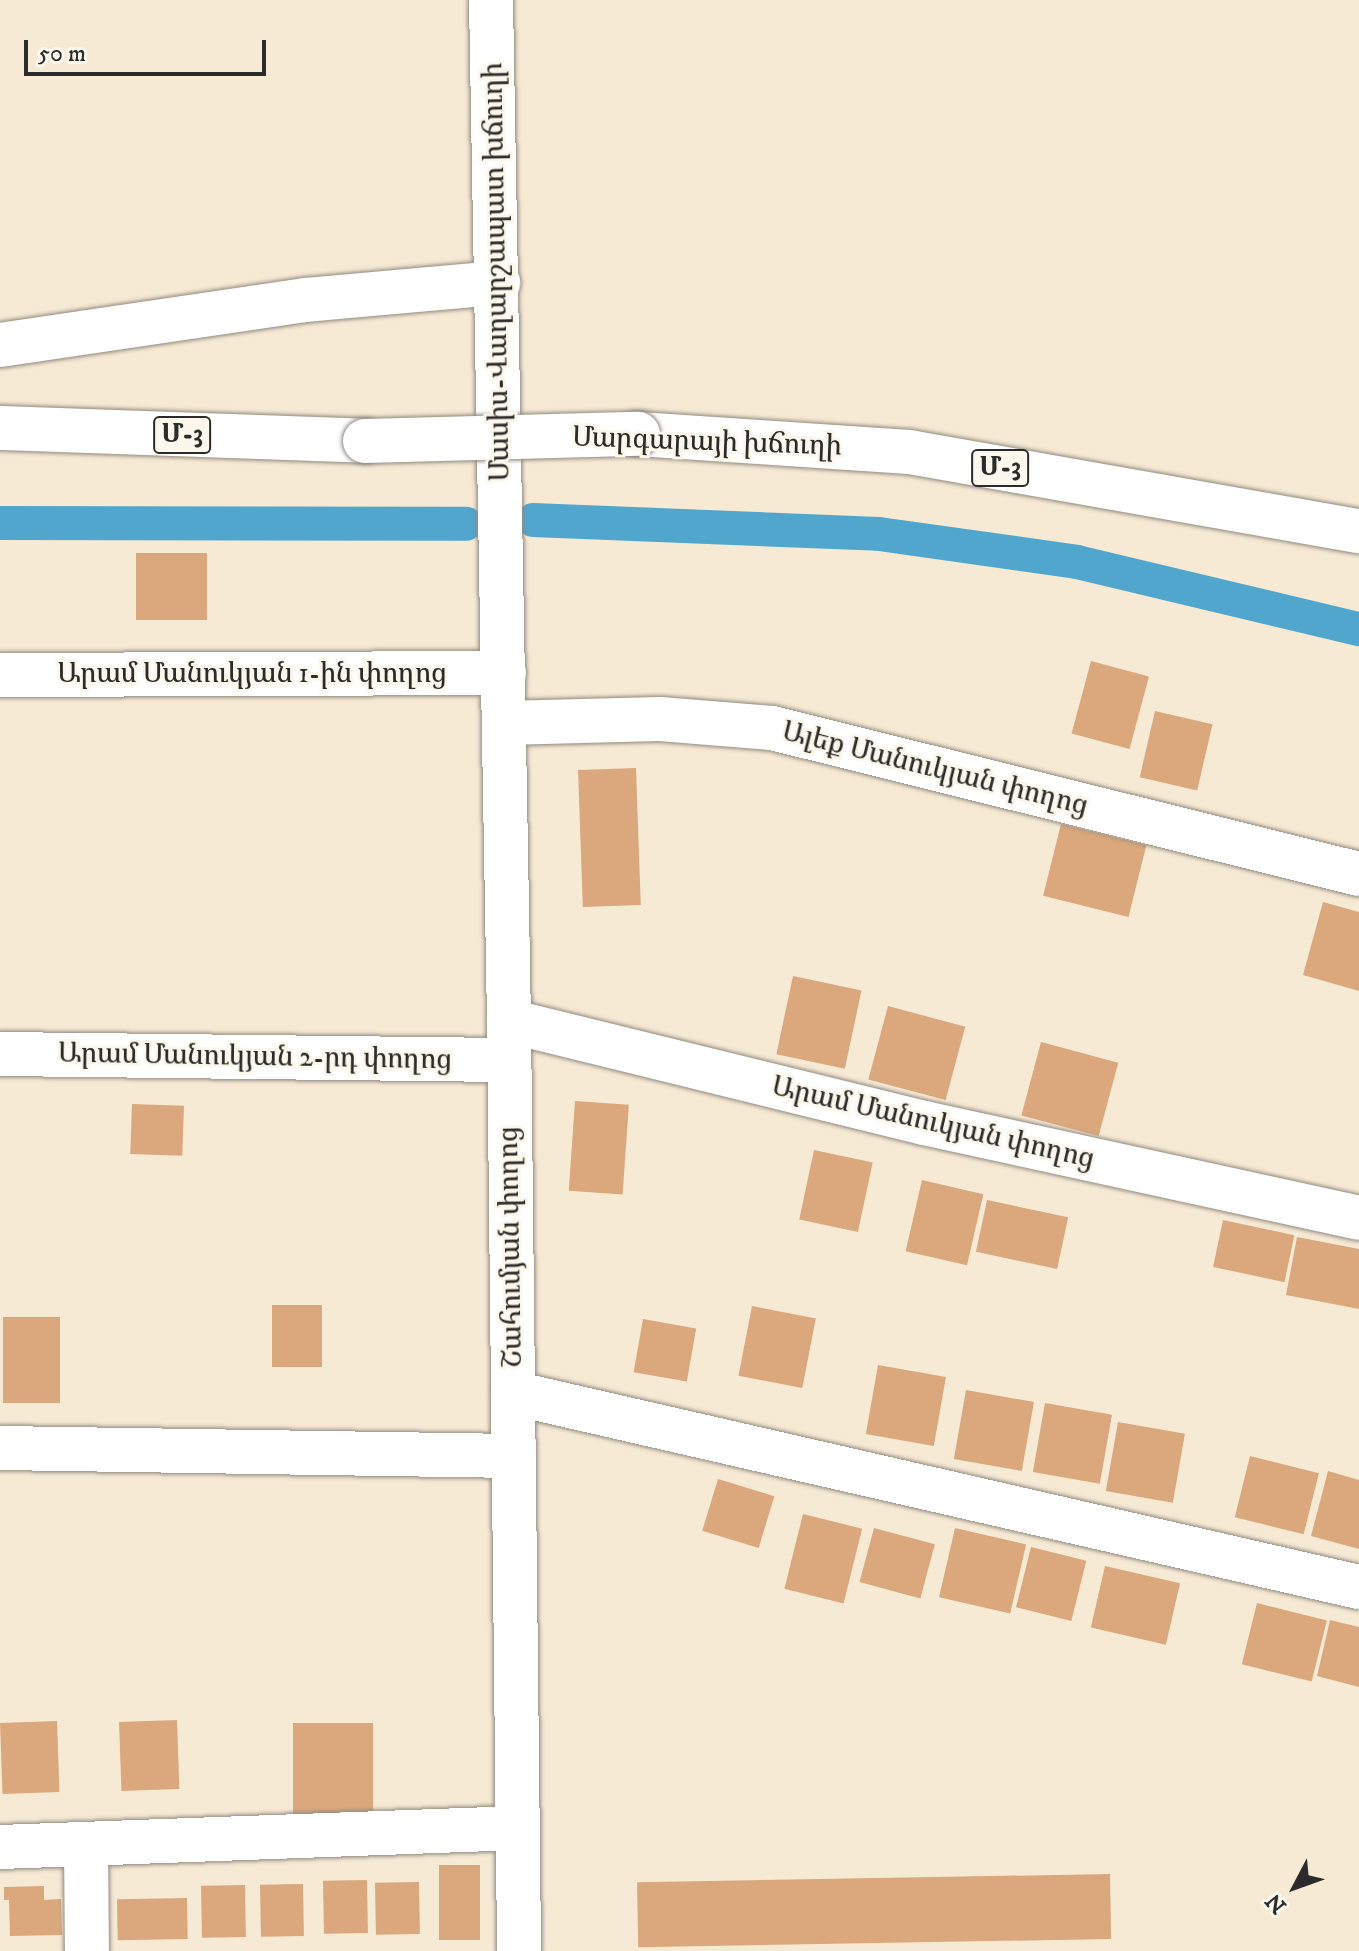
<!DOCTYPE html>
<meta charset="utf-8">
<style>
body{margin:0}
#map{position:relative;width:1359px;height:1951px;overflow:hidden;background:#f7ead5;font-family:"IM FELL DW Pica","Noto Serif Armenian",serif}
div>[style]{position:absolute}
.canal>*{height:34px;margin:-17px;padding:0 17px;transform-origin:17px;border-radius:17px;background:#50a6cd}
.building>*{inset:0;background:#daa87c;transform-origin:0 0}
.roads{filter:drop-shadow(0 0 2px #918a80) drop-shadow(0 0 2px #918a80)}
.minor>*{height:44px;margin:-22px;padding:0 22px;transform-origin:22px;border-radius:22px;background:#fff}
.major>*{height:44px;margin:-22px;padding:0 22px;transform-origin:22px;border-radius:22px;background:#fff}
.highway>*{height:44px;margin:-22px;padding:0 22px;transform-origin:22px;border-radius:22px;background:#fff}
.bridges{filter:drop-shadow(0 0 2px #918a80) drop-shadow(0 0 2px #918a80)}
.highway-bridge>*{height:44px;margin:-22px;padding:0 22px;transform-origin:22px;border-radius:22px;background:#fff}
span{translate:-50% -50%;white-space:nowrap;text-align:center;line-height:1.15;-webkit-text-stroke:6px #fbf7ec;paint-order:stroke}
.shield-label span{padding:2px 6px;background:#fbf7ec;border:2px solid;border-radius:6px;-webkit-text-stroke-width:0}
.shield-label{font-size:26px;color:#2b2b2b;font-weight:700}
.street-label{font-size:28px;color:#2b2b2b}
.north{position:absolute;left:1255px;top:1847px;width:80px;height:80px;-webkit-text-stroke:6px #fbf7ec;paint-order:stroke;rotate:229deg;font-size:22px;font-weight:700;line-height:32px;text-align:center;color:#2b2b2b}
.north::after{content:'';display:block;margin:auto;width:28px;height:36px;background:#2b2b2b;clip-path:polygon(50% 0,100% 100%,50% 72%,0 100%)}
.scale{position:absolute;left:24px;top:40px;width:242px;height:36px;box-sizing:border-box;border:4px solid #2b2b2b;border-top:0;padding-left:10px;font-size:24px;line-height:28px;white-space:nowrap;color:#2b2b2b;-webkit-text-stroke:6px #fbf7ec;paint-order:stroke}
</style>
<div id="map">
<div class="canal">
<div style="left:533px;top:520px;width:346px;rotate:2.3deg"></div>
<div style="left:879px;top:534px;width:200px;rotate:8deg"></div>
<div style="left:1077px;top:562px;width:290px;rotate:13.4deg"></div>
<div style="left:0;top:523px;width:466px;rotate:0.1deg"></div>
</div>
<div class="building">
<div style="left:136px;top:553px;width:71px;height:67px"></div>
<div style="left:1091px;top:661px;width:60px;height:75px;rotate:15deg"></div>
<div style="left:1155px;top:711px;width:59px;height:68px;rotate:13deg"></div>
<div style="left:636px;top:768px;width:137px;height:58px;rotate:88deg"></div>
<div style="left:1061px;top:824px;width:88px;height:74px;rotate:14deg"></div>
<div style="clip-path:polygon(1323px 902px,1359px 912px,1359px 991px,1303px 975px)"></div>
<div style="left:793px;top:976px;width:70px;height:80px;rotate:12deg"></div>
<div style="left:888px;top:1006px;width:80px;height:76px;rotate:15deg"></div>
<div style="left:1041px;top:1042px;width:80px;height:76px;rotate:15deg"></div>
<div style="left:575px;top:1101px;width:54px;height:90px;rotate:4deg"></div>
<div style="left:132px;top:1104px;width:52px;height:50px;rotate:2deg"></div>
<div style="left:814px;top:1150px;width:60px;height:71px;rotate:12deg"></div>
<div style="left:922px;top:1180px;width:63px;height:73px;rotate:13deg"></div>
<div style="left:987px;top:1200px;width:83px;height:53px;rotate:12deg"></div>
<div style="left:1223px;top:1220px;width:73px;height:48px;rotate:12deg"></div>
<div style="clip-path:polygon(1297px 1237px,1359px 1249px,1359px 1309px,1286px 1295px)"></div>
<div style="left:272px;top:1305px;width:50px;height:62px"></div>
<div style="left:752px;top:1306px;width:65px;height:71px;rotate:11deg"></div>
<div style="left:3px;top:1317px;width:57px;height:86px"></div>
<div style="left:643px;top:1319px;width:54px;height:54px;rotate:10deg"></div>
<div style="left:878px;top:1365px;width:69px;height:70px;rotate:10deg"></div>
<div style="left:966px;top:1390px;width:69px;height:70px;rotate:10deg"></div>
<div style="left:1045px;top:1403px;width:68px;height:70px;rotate:10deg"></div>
<div style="left:1118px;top:1422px;width:68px;height:70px;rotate:10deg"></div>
<div style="left:1250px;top:1456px;width:71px;height:63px;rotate:14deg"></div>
<div style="clip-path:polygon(1328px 1471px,1359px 1480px,1359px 1549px,1311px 1536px)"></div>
<div style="left:718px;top:1479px;width:59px;height:54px;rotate:17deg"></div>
<div style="left:803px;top:1514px;width:61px;height:77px;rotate:14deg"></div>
<div style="left:874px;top:1528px;width:63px;height:56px;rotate:15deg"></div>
<div style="left:955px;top:1528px;width:73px;height:71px;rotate:13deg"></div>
<div style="left:1031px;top:1547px;width:57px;height:62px;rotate:14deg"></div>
<div style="left:1105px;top:1566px;width:77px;height:63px;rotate:13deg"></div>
<div style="left:1257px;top:1603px;width:72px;height:63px;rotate:14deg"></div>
<div style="clip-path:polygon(1330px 1620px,1359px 1627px,1359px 1687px,1317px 1676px)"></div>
<div style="left:177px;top:1720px;width:69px;height:58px;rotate:88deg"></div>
<div style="left:57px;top:1721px;width:71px;height:57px;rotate:88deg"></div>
<div style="left:293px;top:1723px;width:80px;height:93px"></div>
<div style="left:439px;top:1865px;width:41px;height:75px"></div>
<div style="left:1110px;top:1874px;width:65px;height:473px;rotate:89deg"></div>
<div style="left:367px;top:1880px;width:53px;height:44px;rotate:89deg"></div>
<div style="left:419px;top:1882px;width:52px;height:44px;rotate:89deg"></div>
<div style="left:303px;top:1884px;width:52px;height:43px;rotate:89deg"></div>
<div style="left:245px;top:1885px;width:52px;height:44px;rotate:89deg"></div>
<div style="clip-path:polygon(44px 1886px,44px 1900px,61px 1899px,62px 1935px,10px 1936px,9px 1900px,4px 1900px,4px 1887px)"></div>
<div style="left:187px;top:1898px;width:41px;height:70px;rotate:89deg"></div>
</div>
<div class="roads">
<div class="minor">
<div style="left:0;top:675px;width:504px;rotate:-0.23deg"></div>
<div style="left:504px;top:723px;width:156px;rotate:-1.5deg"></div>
<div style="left:660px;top:719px;width:112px;rotate:4.6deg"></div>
<div style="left:772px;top:728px;width:605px;rotate:13.97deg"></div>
<div style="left:509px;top:1021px;width:427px;rotate:13.8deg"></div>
<div style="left:924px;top:1123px;width:445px;rotate:12.3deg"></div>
<div style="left:0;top:1054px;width:509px;rotate:0.68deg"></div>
<div style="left:513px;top:1393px;width:868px;rotate:12.92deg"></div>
<div style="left:0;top:1448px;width:514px;rotate:0.89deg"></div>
<div style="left:86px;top:1844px;width:107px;rotate:89.5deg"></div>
<div style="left:0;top:1847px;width:518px;rotate:-2.1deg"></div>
</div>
<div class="major">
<div style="left:491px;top:0;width:1021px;rotate:88.99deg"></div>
<div style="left:509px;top:1021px;width:930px;rotate:89.38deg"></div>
</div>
<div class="highway">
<div style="left:0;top:345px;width:309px;rotate:-8.4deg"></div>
<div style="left:306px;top:300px;width:193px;rotate:-5.1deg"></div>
<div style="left:0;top:428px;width:365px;rotate:2deg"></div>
<div style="left:638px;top:434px;width:272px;rotate:3.8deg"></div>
<div style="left:909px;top:452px;width:457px;rotate:10deg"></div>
</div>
</div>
<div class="bridges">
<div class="highway-bridge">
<div style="left:365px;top:441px;width:273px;rotate:-1.5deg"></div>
</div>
</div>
<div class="shield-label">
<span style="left:182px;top:435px">Մ-3</span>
<span style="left:1000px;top:468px">Մ-3</span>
</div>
<div class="street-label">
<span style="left:497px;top:272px;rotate:-91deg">Մասիս-Վաղարշապատ խճուղի</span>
<span style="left:707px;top:442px;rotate:2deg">Մարգարայի խճուղի</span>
<span style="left:252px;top:674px">Արամ Մանուկյան 1-ին փողոց</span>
<span style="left:935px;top:769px;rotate:14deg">Ալեք Մանուկյան փողոց</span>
<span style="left:255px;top:1057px;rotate:1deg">Արամ Մանուկյան 2-րդ փողոց</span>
<span style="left:933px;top:1123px;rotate:13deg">Արամ Մանուկյան փողոց</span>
<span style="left:511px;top:1247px;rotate:-91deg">Շահումյան փողոց</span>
</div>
<div class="north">N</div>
<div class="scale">50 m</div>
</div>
